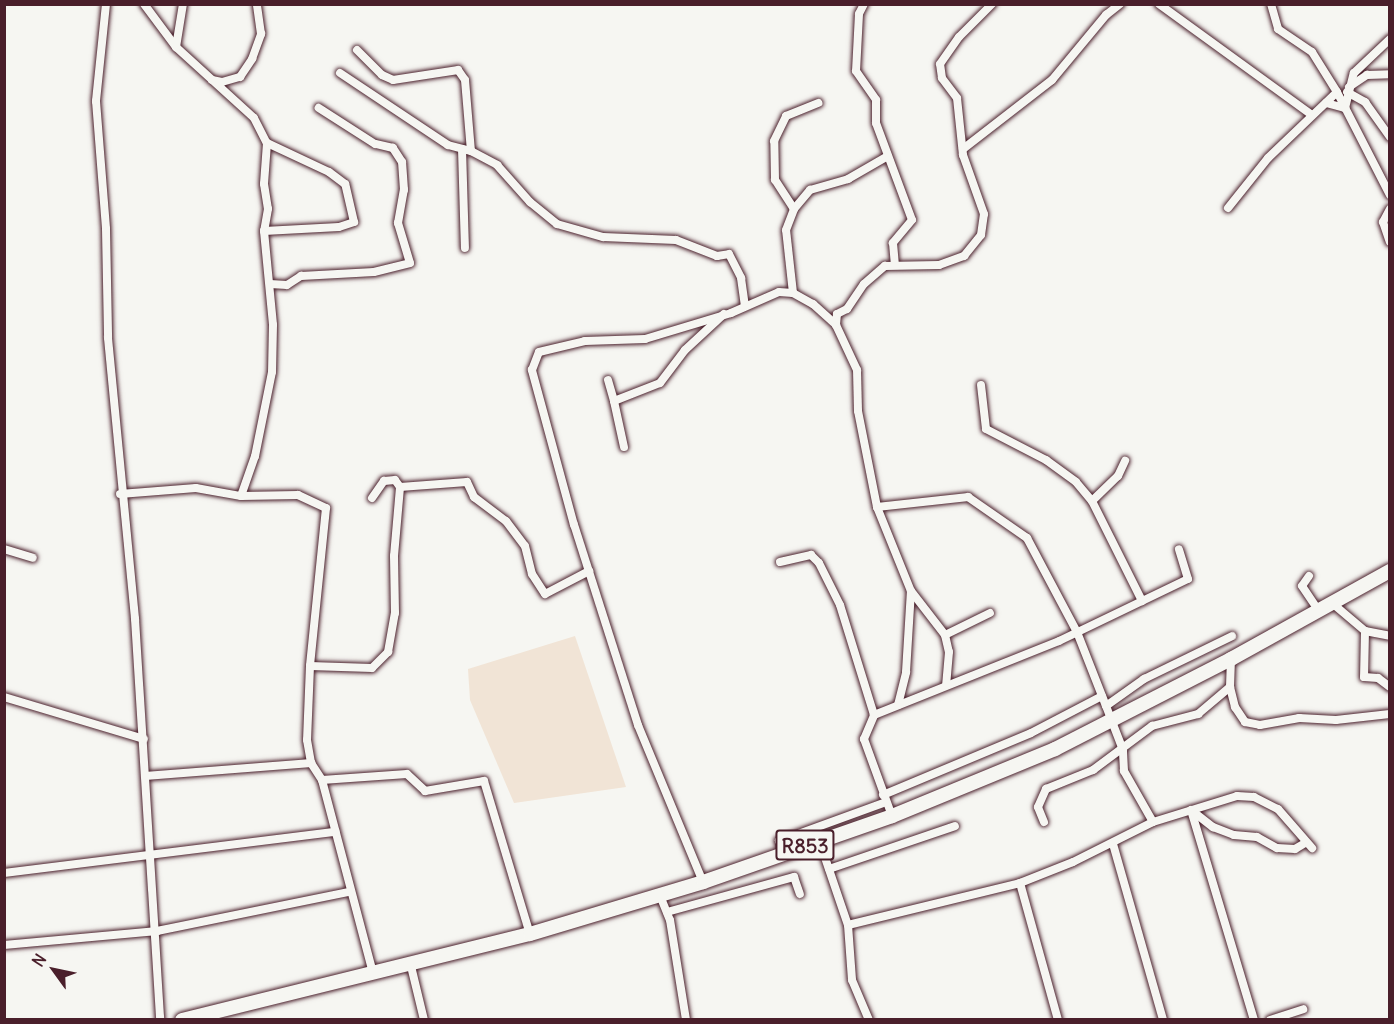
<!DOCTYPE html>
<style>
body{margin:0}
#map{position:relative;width:1394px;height:1024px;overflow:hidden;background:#f6f6f2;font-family:Delius,sans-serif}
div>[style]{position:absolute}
.built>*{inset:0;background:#f1e4d6}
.roads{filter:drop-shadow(0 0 2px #4a1f2b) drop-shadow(0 0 2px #4a1f2b)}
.street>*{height:8px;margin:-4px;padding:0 4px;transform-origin:4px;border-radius:4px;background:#f6f6f2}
.primary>*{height:14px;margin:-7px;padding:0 7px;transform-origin:7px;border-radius:7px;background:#f6f6f2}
span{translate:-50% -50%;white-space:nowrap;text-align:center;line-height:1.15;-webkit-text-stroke:5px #f6f6f2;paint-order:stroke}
.shield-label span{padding:2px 4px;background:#f6f6f2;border:2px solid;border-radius:4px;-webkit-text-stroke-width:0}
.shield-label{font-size:20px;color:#4a1f2b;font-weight:700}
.frame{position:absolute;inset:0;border:6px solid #4a1f2b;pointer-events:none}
.north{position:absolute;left:24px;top:940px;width:60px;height:60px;-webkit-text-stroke:4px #f6f6f2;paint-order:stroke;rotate:303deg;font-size:16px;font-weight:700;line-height:24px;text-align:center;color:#4a1f2b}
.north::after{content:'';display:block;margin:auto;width:21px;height:27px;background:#4a1f2b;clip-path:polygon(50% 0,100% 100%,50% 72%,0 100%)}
</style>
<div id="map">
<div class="built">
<div style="clip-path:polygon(575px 636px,626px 787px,514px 803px,470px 700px,468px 669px)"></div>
</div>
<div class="roads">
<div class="street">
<div style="left:106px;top:4px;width:98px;rotate:95.9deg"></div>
<div style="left:96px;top:101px;width:128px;rotate:85.5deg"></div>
<div style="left:106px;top:229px;width:109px;rotate:88.9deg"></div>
<div style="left:108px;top:338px;width:282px;rotate:84.5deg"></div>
<div style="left:135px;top:619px;width:402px;rotate:86.4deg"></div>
<div style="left:144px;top:4px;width:54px;rotate:53.3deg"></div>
<div style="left:176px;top:47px;width:105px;rotate:42.3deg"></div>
<div style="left:254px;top:118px;width:28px;rotate:63deg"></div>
<div style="left:267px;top:143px;width:41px;rotate:94.2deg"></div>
<div style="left:264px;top:184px;width:25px;rotate:81deg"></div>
<div style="left:268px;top:209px;width:22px;rotate:100deg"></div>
<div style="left:264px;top:231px;width:94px;rotate:84.5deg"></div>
<div style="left:273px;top:325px;width:47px;rotate:91.2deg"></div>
<div style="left:272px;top:372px;width:86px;rotate:101.4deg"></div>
<div style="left:255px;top:456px;width:42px;rotate:109.3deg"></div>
<div style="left:864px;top:4px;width:11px;rotate:117deg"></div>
<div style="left:859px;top:14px;width:57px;rotate:93deg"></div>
<div style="left:856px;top:71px;width:35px;rotate:55deg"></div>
<div style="left:876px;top:100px;width:23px;rotate:90deg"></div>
<div style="left:876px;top:123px;width:103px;rotate:69.6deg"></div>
<div style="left:912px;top:220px;width:30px;rotate:130deg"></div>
<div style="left:893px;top:243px;width:21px;rotate:85deg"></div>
<div style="left:1159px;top:4px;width:189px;rotate:36deg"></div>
<div style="left:1271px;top:4px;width:26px;rotate:74deg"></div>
<div style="left:1278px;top:29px;width:41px;rotate:34.1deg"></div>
<div style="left:1312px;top:52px;width:47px;rotate:58deg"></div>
<div style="left:176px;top:47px;width:44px;rotate:-80.8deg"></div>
<div style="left:357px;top:50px;width:35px;rotate:45deg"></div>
<div style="left:382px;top:75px;width:12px;rotate:24deg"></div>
<div style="left:393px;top:80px;width:66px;rotate:-8.7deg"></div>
<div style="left:458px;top:70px;width:12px;rotate:55deg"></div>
<div style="left:465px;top:80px;width:71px;rotate:85.2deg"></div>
<div style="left:340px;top:73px;width:130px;rotate:33.7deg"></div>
<div style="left:448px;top:145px;width:24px;rotate:15deg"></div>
<div style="left:471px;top:151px;width:30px;rotate:28deg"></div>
<div style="left:497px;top:165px;width:50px;rotate:48.3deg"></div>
<div style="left:530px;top:202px;width:35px;rotate:39deg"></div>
<div style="left:557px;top:224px;width:48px;rotate:15.8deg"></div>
<div style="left:603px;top:237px;width:73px;rotate:2.4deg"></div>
<div style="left:676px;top:240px;width:44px;rotate:21.3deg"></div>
<div style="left:717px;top:256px;width:12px;rotate:-9deg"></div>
<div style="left:729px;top:254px;width:27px;rotate:63deg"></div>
<div style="left:741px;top:278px;width:28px;rotate:82deg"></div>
<div style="left:212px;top:80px;width:10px;rotate:11deg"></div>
<div style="left:222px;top:82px;width:19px;rotate:-16deg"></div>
<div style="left:240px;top:77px;width:22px;rotate:-56deg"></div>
<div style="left:252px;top:59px;width:27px;rotate:-70deg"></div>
<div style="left:261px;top:34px;width:30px;rotate:-98deg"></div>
<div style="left:1349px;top:87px;width:22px;rotate:-34deg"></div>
<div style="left:1367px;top:75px;width:23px;rotate:-2deg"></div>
<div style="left:1347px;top:92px;width:21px;rotate:29deg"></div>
<div style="left:1365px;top:102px;width:43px;rotate:54.5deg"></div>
<div style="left:1326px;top:103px;width:20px;rotate:15deg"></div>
<div style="left:1345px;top:108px;width:36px;rotate:-76deg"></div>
<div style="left:1354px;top:73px;width:50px;rotate:-43.4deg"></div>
<div style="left:462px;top:149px;width:99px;rotate:88.3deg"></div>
<div style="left:963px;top:149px;width:113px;rotate:-37.8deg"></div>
<div style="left:1052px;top:80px;width:85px;rotate:-50.3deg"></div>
<div style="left:1106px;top:15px;width:18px;rotate:-38deg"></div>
<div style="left:1228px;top:208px;width:64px;rotate:-51.3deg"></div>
<div style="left:1268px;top:158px;width:95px;rotate:-43.7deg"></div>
<div style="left:1337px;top:92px;width:116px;rotate:62.8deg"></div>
<div style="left:794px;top:209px;width:35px;rotate:-123deg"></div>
<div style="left:775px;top:180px;width:39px;rotate:-91deg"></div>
<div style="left:774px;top:141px;width:28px;rotate:-64deg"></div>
<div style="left:786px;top:116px;width:35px;rotate:-22deg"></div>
<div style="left:1390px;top:209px;width:15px;rotate:118deg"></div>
<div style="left:1383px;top:222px;width:21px;rotate:71deg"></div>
<div style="left:264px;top:231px;width:75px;rotate:-3.1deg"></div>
<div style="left:339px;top:227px;width:16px;rotate:-18deg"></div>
<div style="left:354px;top:222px;width:39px;rotate:-103deg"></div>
<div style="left:345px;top:184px;width:20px;rotate:-143deg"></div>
<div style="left:329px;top:172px;width:68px;rotate:-154.9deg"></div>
<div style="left:270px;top:284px;width:17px;rotate:3deg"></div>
<div style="left:287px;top:285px;width:17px;rotate:-33deg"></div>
<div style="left:301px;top:276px;width:73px;rotate:-3.1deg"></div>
<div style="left:374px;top:272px;width:37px;rotate:-14deg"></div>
<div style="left:410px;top:263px;width:42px;rotate:-106.7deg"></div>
<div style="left:398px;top:223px;width:34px;rotate:-80deg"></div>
<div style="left:404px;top:190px;width:28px;rotate:-94deg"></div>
<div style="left:402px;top:162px;width:17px;rotate:-123deg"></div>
<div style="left:393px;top:148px;width:18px;rotate:-167deg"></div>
<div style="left:375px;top:144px;width:67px;rotate:-147.3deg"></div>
<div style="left:793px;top:293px;width:63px;rotate:-96.3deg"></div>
<div style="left:786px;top:230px;width:22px;rotate:-69deg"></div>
<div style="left:794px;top:209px;width:25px;rotate:-50deg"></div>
<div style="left:810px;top:190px;width:40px;rotate:-16deg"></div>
<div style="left:848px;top:179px;width:46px;rotate:-29.9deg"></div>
<div style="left:836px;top:325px;width:11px;rotate:-85deg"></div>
<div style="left:837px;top:314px;width:11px;rotate:-27deg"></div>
<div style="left:847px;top:309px;width:30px;rotate:-56deg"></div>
<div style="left:864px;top:284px;width:28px;rotate:-41deg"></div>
<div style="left:885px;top:266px;width:54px;rotate:-1.1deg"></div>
<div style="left:939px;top:265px;width:27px;rotate:-20deg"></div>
<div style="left:964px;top:256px;width:27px;rotate:-51deg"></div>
<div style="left:981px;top:235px;width:21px;rotate:-82deg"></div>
<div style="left:984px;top:214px;width:63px;rotate:-109.6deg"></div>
<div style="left:963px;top:155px;width:57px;rotate:-96deg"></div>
<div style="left:957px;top:98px;width:25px;rotate:-127deg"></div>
<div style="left:942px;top:78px;width:14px;rotate:-98deg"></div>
<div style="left:940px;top:64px;width:33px;rotate:-55deg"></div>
<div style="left:959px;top:37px;width:47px;rotate:-45deg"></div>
<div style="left:608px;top:380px;width:22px;rotate:74deg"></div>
<div style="left:981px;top:385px;width:44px;rotate:83.5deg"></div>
<div style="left:986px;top:429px;width:68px;rotate:27.3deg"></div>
<div style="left:1046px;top:460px;width:37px;rotate:36deg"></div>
<div style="left:1076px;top:482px;width:25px;rotate:50deg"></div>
<div style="left:1092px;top:501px;width:112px;rotate:63.4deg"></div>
<div style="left:624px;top:447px;width:47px;rotate:-102.3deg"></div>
<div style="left:614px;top:401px;width:49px;rotate:-21.4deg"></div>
<div style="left:660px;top:383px;width:41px;rotate:-52.9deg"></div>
<div style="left:685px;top:350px;width:53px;rotate:-42.7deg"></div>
<div style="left:120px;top:494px;width:76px;rotate:-4.5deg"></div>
<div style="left:196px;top:488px;width:46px;rotate:10.1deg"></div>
<div style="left:241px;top:496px;width:57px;rotate:-1deg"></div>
<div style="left:298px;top:495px;width:31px;rotate:25deg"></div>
<div style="left:326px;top:508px;width:159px;rotate:95.8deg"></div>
<div style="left:310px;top:666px;width:74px;rotate:92.3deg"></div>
<div style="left:307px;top:740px;width:23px;rotate:80deg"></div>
<div style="left:311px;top:763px;width:20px;rotate:57deg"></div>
<div style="left:322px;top:780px;width:200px;rotate:75.2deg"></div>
<div style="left:372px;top:498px;width:21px;rotate:-55deg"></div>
<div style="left:384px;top:481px;width:11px;rotate:-5deg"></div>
<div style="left:395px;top:480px;width:9px;rotate:54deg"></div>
<div style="left:400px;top:487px;width:67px;rotate:-4.3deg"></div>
<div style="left:467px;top:482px;width:17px;rotate:65deg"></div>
<div style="left:474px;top:497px;width:40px;rotate:37deg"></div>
<div style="left:506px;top:521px;width:31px;rotate:53deg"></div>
<div style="left:525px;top:546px;width:29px;rotate:76deg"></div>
<div style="left:532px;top:574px;width:24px;rotate:57deg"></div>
<div style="left:545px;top:594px;width:50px;rotate:-27.6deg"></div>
<div style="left:1092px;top:501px;width:36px;rotate:-44deg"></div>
<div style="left:1118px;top:476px;width:17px;rotate:-65deg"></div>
<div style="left:877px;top:507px;width:92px;rotate:-6.3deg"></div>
<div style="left:968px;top:497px;width:72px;rotate:34.8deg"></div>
<div style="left:1027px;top:538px;width:106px;rotate:62deg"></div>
<div style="left:1077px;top:632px;width:79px;rotate:68.6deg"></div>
<div style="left:4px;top:549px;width:30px;rotate:17deg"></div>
<div style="left:780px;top:562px;width:32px;rotate:-13deg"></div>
<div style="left:811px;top:555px;width:11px;rotate:45deg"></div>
<div style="left:819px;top:563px;width:47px;rotate:63.4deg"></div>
<div style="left:840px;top:605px;width:115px;rotate:72.8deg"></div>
<div style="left:1309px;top:576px;width:12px;rotate:125deg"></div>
<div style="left:1302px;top:586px;width:30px;rotate:56deg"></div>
<div style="left:1332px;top:603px;width:43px;rotate:40.3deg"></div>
<div style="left:1365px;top:631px;width:46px;rotate:91.2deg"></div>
<div style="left:1364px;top:677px;width:14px;rotate:4deg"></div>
<div style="left:1378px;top:678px;width:15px;rotate:37deg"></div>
<div style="left:1365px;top:631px;width:25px;rotate:11deg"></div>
<div style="left:945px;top:635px;width:50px;rotate:-26.1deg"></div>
<div style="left:310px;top:666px;width:62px;rotate:1.8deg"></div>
<div style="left:372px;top:668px;width:23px;rotate:-45deg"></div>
<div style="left:388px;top:652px;width:40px;rotate:-80deg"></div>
<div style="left:395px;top:613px;width:57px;rotate:-91deg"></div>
<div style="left:394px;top:556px;width:69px;rotate:-85deg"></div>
<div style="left:1230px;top:687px;width:21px;rotate:76deg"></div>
<div style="left:1235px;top:707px;width:18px;rotate:56deg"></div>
<div style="left:1245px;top:722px;width:15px;rotate:11deg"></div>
<div style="left:1260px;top:725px;width:40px;rotate:-10deg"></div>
<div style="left:1299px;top:718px;width:37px;rotate:3deg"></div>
<div style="left:1336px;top:720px;width:54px;rotate:-6.3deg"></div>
<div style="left:4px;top:697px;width:146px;rotate:16.7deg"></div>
<div style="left:898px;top:705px;width:34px;rotate:-76deg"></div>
<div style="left:906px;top:672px;width:81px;rotate:-86.5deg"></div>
<div style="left:145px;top:776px;width:167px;rotate:-4.5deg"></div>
<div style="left:322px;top:780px;width:85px;rotate:-4deg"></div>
<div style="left:407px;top:774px;width:25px;rotate:43deg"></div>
<div style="left:425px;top:791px;width:60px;rotate:-9.6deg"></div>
<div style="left:484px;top:781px;width:160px;rotate:73.3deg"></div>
<div style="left:883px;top:795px;width:160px;rotate:-22.7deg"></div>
<div style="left:1031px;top:733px;width:80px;rotate:-27.5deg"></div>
<div style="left:1191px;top:810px;width:219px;rotate:73.3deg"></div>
<div style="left:1191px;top:810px;width:28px;rotate:38deg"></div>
<div style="left:1213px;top:827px;width:22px;rotate:21deg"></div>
<div style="left:1234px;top:835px;width:23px;rotate:5deg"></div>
<div style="left:1257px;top:837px;width:23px;rotate:29deg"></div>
<div style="left:1277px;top:848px;width:18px;rotate:3deg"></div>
<div style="left:1295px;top:849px;width:12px;rotate:-31deg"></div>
<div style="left:892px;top:816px;width:82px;rotate:-110deg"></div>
<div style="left:864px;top:739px;width:26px;rotate:-67deg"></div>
<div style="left:874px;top:715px;width:199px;rotate:-21.8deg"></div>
<div style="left:1059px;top:641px;width:143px;rotate:-25.7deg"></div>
<div style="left:1188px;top:579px;width:31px;rotate:-107deg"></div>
<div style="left:1044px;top:822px;width:16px;rotate:-112deg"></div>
<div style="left:1038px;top:807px;width:20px;rotate:-66deg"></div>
<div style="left:1046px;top:789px;width:51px;rotate:-22deg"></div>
<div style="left:1093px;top:770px;width:74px;rotate:-36.7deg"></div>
<div style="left:1152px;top:726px;width:48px;rotate:-14.6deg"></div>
<div style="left:1198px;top:714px;width:42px;rotate:-40.2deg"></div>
<div style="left:1230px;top:687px;width:28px;rotate:-88deg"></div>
<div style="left:1153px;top:822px;width:59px;rotate:-119.6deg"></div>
<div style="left:1124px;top:771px;width:21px;rotate:-93deg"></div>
<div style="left:1123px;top:750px;width:47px;rotate:-111.1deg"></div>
<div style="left:1106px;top:706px;width:47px;rotate:-35.4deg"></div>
<div style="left:1144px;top:679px;width:98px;rotate:-26deg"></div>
<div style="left:819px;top:840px;width:90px;rotate:71.2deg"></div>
<div style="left:848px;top:925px;width:177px;rotate:-13.7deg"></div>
<div style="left:1020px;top:883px;width:57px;rotate:-21.6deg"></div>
<div style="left:1073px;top:862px;width:89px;rotate:-26.6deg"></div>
<div style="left:1153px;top:822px;width:88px;rotate:-17.2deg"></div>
<div style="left:1237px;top:796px;width:17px;rotate:3deg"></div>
<div style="left:1254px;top:797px;width:27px;rotate:27deg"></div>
<div style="left:1278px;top:809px;width:52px;rotate:48.9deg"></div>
<div style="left:1113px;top:844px;width:183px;rotate:74.1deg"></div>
<div style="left:783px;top:852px;width:12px;rotate:-110deg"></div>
<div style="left:779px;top:841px;width:114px;rotate:-20deg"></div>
<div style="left:829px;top:869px;width:133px;rotate:-18.8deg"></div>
<div style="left:4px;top:873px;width:334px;rotate:-7.1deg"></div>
<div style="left:703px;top:882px;width:170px;rotate:-112.5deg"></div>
<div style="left:638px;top:725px;width:210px;rotate:-107.7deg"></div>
<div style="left:574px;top:525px;width:161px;rotate:-105.2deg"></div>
<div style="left:532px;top:370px;width:19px;rotate:-69deg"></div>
<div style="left:539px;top:352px;width:47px;rotate:-13.4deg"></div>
<div style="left:585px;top:341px;width:60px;rotate:-1.9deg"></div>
<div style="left:645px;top:339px;width:90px;rotate:-16.8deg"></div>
<div style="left:731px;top:313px;width:52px;rotate:-23.6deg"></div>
<div style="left:779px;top:292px;width:14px;rotate:4deg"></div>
<div style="left:793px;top:293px;width:23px;rotate:29deg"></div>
<div style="left:813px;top:304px;width:31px;rotate:42deg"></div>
<div style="left:836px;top:325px;width:50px;rotate:65deg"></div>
<div style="left:857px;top:370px;width:41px;rotate:88.6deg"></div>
<div style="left:858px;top:411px;width:98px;rotate:78.8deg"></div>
<div style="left:877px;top:507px;width:91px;rotate:68deg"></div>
<div style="left:911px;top:591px;width:56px;rotate:52.3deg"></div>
<div style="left:945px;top:635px;width:17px;rotate:77deg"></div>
<div style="left:949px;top:652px;width:33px;rotate:95deg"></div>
<div style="left:1020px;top:883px;width:142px;rotate:74.5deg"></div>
<div style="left:659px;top:893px;width:29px;rotate:68deg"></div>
<div style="left:670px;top:920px;width:101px;rotate:80.9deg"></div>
<div style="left:667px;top:912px;width:132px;rotate:-15.4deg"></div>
<div style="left:794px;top:877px;width:18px;rotate:71deg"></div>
<div style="left:848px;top:925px;width:55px;rotate:85.8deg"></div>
<div style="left:852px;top:980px;width:43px;rotate:67deg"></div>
<div style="left:4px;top:945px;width:154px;rotate:-5.2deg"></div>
<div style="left:157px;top:931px;width:196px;rotate:-11.5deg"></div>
<div style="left:410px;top:962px;width:60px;rotate:76.4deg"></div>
<div style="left:1270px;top:1020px;width:35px;rotate:-18deg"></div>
</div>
<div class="primary">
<div style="left:182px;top:1020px;width:358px;rotate:-13.9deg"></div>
<div style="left:530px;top:934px;width:181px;rotate:-16.7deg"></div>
<div style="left:703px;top:882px;width:200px;rotate:-19.2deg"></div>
<div style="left:892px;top:816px;width:176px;rotate:-22.3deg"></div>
<div style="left:1055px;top:749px;width:198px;rotate:-27.1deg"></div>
<div style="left:1231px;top:659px;width:182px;rotate:-29deg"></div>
</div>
</div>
<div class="shield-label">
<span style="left:805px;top:845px">R853</span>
</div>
<div class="frame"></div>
<div class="north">N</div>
</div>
